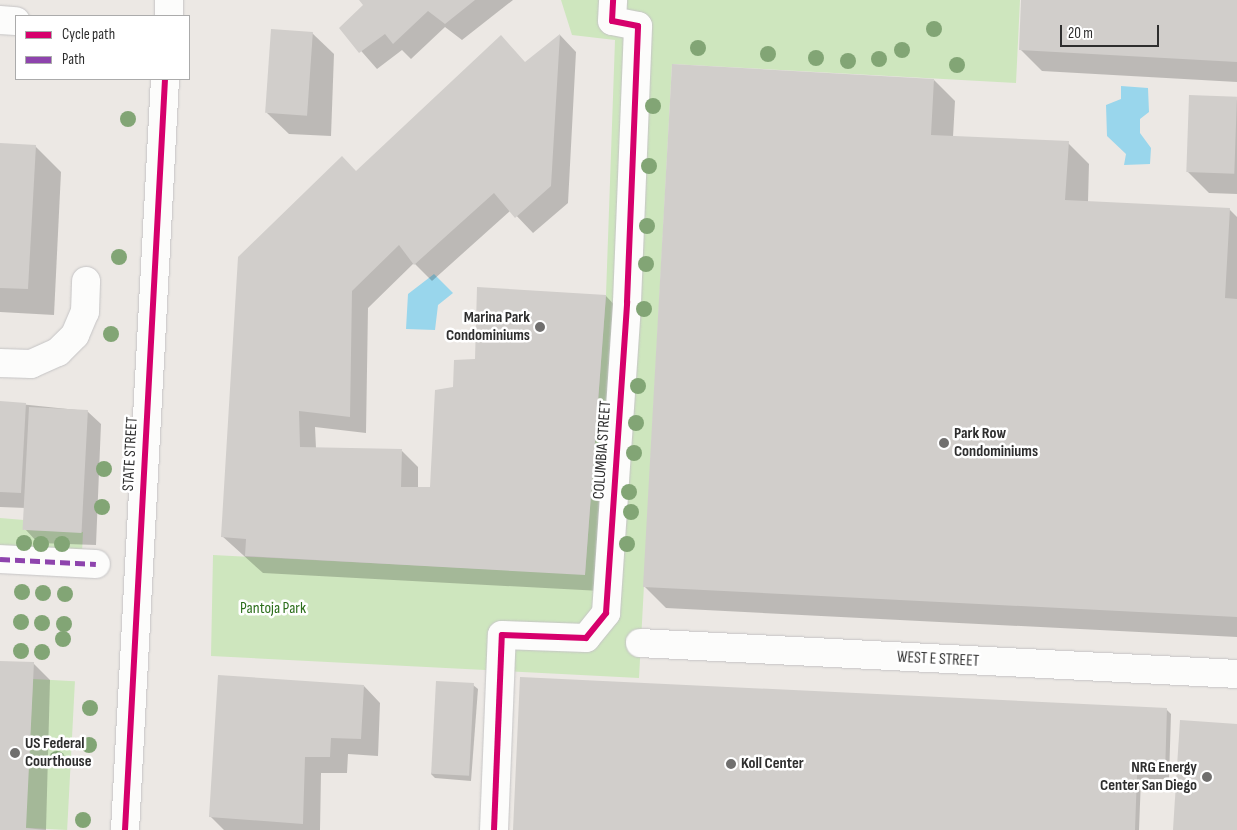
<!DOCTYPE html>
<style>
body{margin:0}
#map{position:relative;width:1237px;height:830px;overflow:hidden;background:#ece8e4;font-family:"Sofia Sans Condensed",sans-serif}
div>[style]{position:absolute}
.green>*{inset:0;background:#cee6be;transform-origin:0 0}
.water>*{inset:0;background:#99d6ec}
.shadow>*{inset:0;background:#0003}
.building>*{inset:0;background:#d1cecb;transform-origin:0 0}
.roads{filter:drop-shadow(0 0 1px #c5c4c5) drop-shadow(0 0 1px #c5c4c5)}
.minor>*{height:28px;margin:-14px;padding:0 14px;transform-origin:14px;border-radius:14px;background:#fcfcfb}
.quiet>*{height:5px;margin-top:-2.5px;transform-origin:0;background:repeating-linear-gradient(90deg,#8e44ad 0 10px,transparent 0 15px)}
.cycleway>*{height:6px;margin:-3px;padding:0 3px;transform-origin:3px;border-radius:3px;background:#d6006c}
.trees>*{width:16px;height:16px;margin:-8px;border-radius:50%;background:#82a575}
.dots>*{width:14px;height:14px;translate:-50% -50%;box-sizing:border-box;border:2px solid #fff;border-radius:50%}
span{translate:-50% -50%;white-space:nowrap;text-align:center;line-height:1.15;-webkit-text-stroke:5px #fff;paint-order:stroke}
.poi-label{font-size:16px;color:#2e2e2e;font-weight:700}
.right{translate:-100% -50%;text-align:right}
.left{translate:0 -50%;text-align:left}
.street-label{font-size:16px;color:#2e2e2e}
.park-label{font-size:16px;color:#2c6e1b}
.legend{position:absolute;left:15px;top:15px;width:175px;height:65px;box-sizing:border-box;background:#fff;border:1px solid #ababab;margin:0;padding:6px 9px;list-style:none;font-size:15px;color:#2e2e2e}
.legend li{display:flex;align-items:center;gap:10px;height:25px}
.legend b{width:25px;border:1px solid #ababab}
.scale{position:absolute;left:1060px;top:25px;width:99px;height:22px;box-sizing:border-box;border:2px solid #2e2e2e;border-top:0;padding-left:6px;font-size:15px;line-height:18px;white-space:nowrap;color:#2e2e2e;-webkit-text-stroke:4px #fff;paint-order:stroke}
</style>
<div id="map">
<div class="green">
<div style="clip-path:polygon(561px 0,1020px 0,1016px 83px,672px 64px,639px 678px,211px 656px,213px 555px,585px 574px,606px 295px,615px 40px,572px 35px)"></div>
<div style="clip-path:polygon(0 518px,24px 520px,24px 530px,83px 532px,82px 553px,0 549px)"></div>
<div style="left:33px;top:679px;width:42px;height:149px;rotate:3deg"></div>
</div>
<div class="water">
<div style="clip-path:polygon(1121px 86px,1148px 88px,1149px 112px,1140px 119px,1140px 133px,1151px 148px,1150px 164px,1124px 165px,1126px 154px,1107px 136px,1106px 105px,1121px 99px)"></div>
<div style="clip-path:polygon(434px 274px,453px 293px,438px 305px,435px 330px,406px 329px,408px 294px)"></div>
</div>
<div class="shadow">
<div style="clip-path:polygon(361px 0,513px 0,462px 40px,445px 27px,411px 59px,402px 50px,377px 69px,341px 28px,365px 5px)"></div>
<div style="clip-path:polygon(1023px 0,1237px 0,1237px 82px,1042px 71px,1020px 49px)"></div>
<div style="clip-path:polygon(312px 33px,334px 54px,331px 136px,289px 134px,267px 113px)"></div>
<div style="clip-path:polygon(560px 35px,576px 52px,568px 203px,533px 233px,511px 210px,432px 281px,414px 263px,368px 308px,366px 433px,315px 427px,316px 448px,402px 451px,418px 467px,418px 488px,431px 488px,477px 360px,606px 296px,622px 313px,601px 591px,263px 573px,222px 536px,357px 172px,526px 63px)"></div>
<div style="clip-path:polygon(934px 80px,955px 101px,953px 137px,1068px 143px,1089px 164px,1088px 202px,1229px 209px,1237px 217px,1237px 637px,666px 608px,644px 586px)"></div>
<div style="clip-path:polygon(1237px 99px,1237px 194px,1209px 193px,1187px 171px)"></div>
<div style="clip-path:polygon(0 144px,35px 146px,61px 172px,54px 315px,0 312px)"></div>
<div style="clip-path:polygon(0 402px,87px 411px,101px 424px,96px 545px,38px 543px,25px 529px,26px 508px,0 507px)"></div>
<div style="clip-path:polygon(0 662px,33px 663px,50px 680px,46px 830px,0 830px)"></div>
<div style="clip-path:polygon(473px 685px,478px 689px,471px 781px,435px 778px,431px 774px)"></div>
<div style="clip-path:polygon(364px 686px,380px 703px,378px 756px,348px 754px,347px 773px,321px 773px,320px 830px,224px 830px,210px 816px)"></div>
<div style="clip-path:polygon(1166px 709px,1171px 714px,1169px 779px,1141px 779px,1139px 830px,514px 830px)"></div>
</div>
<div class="building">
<div style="clip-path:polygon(359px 0,475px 0,445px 24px,428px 11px,393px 44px,385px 34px,359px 53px,339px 28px,363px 5px)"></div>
<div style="clip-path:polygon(1021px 0,1237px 0,1237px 62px,1019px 50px)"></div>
<div style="left:271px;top:29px;width:42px;height:84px;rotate:4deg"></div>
<div style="clip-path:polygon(560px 34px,551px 186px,515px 218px,494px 193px,414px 265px,399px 245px,352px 291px,350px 417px,299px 411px,300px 447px,402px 449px,401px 487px,430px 487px,435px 390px,453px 387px,454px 360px,475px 359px,477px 287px,606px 295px,585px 575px,245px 556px,246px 539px,221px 537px,238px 257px,342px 156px,356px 171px,501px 35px,525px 62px)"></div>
<div style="clip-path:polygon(672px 64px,934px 79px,931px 135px,1069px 141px,1065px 200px,1230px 208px,1225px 298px,1237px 299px,1237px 617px,643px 587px)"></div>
<div style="left:1189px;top:95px;width:48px;height:77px;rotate:2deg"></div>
<div style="clip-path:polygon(0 143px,36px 145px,28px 289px,0 288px)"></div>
<div style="clip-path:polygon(0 401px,26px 403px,21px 493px,0 492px)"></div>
<div style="left:29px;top:407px;width:59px;height:123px;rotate:3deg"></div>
<div style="clip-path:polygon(0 661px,34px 662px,26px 828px,45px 830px,0 830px)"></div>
<div style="clip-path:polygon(218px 675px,364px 685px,361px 739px,331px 738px,330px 757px,305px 757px,303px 824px,209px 817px)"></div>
<div style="clip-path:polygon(520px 677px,1167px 708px,1165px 775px,1137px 775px,1135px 830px,513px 830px)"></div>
<div style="left:436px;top:681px;width:38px;height:93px;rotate:3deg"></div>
<div style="clip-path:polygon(1180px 720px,1237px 724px,1237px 830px,1173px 830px)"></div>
</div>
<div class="roads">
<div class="minor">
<div style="left:169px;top:16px;width:16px;rotate:-90deg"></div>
<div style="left:0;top:20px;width:16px;rotate:4deg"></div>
<div style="left:0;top:363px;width:31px;rotate:2deg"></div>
<div style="left:31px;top:364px;width:30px;rotate:-24deg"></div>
<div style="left:58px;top:352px;width:24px;rotate:-45deg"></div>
<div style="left:75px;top:335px;width:25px;rotate:-67deg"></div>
<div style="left:85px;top:312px;width:31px;rotate:-88deg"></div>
<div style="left:0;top:559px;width:96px;rotate:3deg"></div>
<div style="left:640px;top:643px;width:598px;rotate:2.97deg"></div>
<div style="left:125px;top:830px;width:752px;rotate:-86.95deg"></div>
<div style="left:494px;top:830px;width:195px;rotate:-87.7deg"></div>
<div style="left:502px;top:635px;width:84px;rotate:2deg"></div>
<div style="left:586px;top:638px;width:32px;rotate:-51deg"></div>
<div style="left:606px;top:613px;width:312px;rotate:-86.1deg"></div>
<div style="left:627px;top:302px;width:276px;rotate:-87.7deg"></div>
<div style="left:638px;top:26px;width:26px;rotate:-169deg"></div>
<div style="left:612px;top:21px;width:21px;rotate:-87deg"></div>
</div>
</div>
<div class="quiet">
<div style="left:0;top:559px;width:96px;rotate:3deg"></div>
</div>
<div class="cycleway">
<div style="left:125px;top:830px;width:752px;rotate:-86.95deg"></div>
<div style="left:494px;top:830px;width:195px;rotate:-87.7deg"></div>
<div style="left:502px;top:635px;width:84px;rotate:2deg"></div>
<div style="left:586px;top:638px;width:32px;rotate:-51deg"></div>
<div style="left:606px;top:613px;width:312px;rotate:-86.1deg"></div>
<div style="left:627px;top:302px;width:276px;rotate:-87.7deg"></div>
<div style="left:638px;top:26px;width:26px;rotate:-169deg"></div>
<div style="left:612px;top:21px;width:21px;rotate:-87deg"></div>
</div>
<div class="trees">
<div style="left:934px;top:29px"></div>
<div style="left:698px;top:48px"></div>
<div style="left:902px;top:50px"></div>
<div style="left:768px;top:54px"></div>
<div style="left:816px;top:58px"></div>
<div style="left:879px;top:59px"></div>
<div style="left:848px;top:61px"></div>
<div style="left:957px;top:65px"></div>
<div style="left:653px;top:106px"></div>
<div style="left:128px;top:119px"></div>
<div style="left:649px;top:166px"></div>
<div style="left:647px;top:226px"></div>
<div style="left:119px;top:257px"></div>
<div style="left:646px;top:264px"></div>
<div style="left:644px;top:309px"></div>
<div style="left:111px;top:334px"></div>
<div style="left:638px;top:386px"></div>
<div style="left:636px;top:423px"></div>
<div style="left:634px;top:453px"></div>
<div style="left:104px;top:469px"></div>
<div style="left:629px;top:492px"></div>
<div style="left:102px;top:507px"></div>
<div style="left:631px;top:512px"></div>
<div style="left:24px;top:543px"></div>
<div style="left:41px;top:544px"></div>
<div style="left:62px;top:544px"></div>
<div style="left:627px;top:544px"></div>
<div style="left:22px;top:592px"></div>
<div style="left:43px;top:593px"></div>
<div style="left:65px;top:594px"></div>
<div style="left:21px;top:622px"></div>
<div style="left:42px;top:623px"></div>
<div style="left:64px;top:624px"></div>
<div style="left:63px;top:639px"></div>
<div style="left:21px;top:651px"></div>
<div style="left:42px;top:652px"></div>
<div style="left:90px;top:708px"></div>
<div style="left:89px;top:745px"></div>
<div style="left:57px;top:759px"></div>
<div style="left:83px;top:820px"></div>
</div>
<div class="dots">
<div style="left:540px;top:327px;background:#706f6e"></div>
<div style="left:944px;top:443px;background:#706f6e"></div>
<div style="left:15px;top:753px;background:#706f6e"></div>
<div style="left:731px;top:764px;background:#706f6e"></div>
<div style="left:1207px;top:777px;background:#706f6e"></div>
</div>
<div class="poi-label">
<span class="right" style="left:530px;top:327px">Marina Park<br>Condominiums</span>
<span class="left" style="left:954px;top:443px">Park Row<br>Condominiums</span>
<span class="left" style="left:25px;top:753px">US Federal<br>Courthouse</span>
<span class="left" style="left:741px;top:764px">Koll Center</span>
<span class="right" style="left:1197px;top:777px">NRG Energy<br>Center San Diego</span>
</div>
<div class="street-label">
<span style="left:603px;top:450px;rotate:-86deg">COLUMBIA STREET</span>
<span style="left:131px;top:454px;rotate:-87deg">STATE STREET</span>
<span style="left:938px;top:660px;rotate:3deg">WEST E STREET</span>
</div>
<div class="park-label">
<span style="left:273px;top:609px">Pantoja Park</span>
</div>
<ul class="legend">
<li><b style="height:6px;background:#d6006c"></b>Cycle path</li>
<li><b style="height:6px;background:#8e44ad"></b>Path</li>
</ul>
<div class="scale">20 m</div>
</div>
